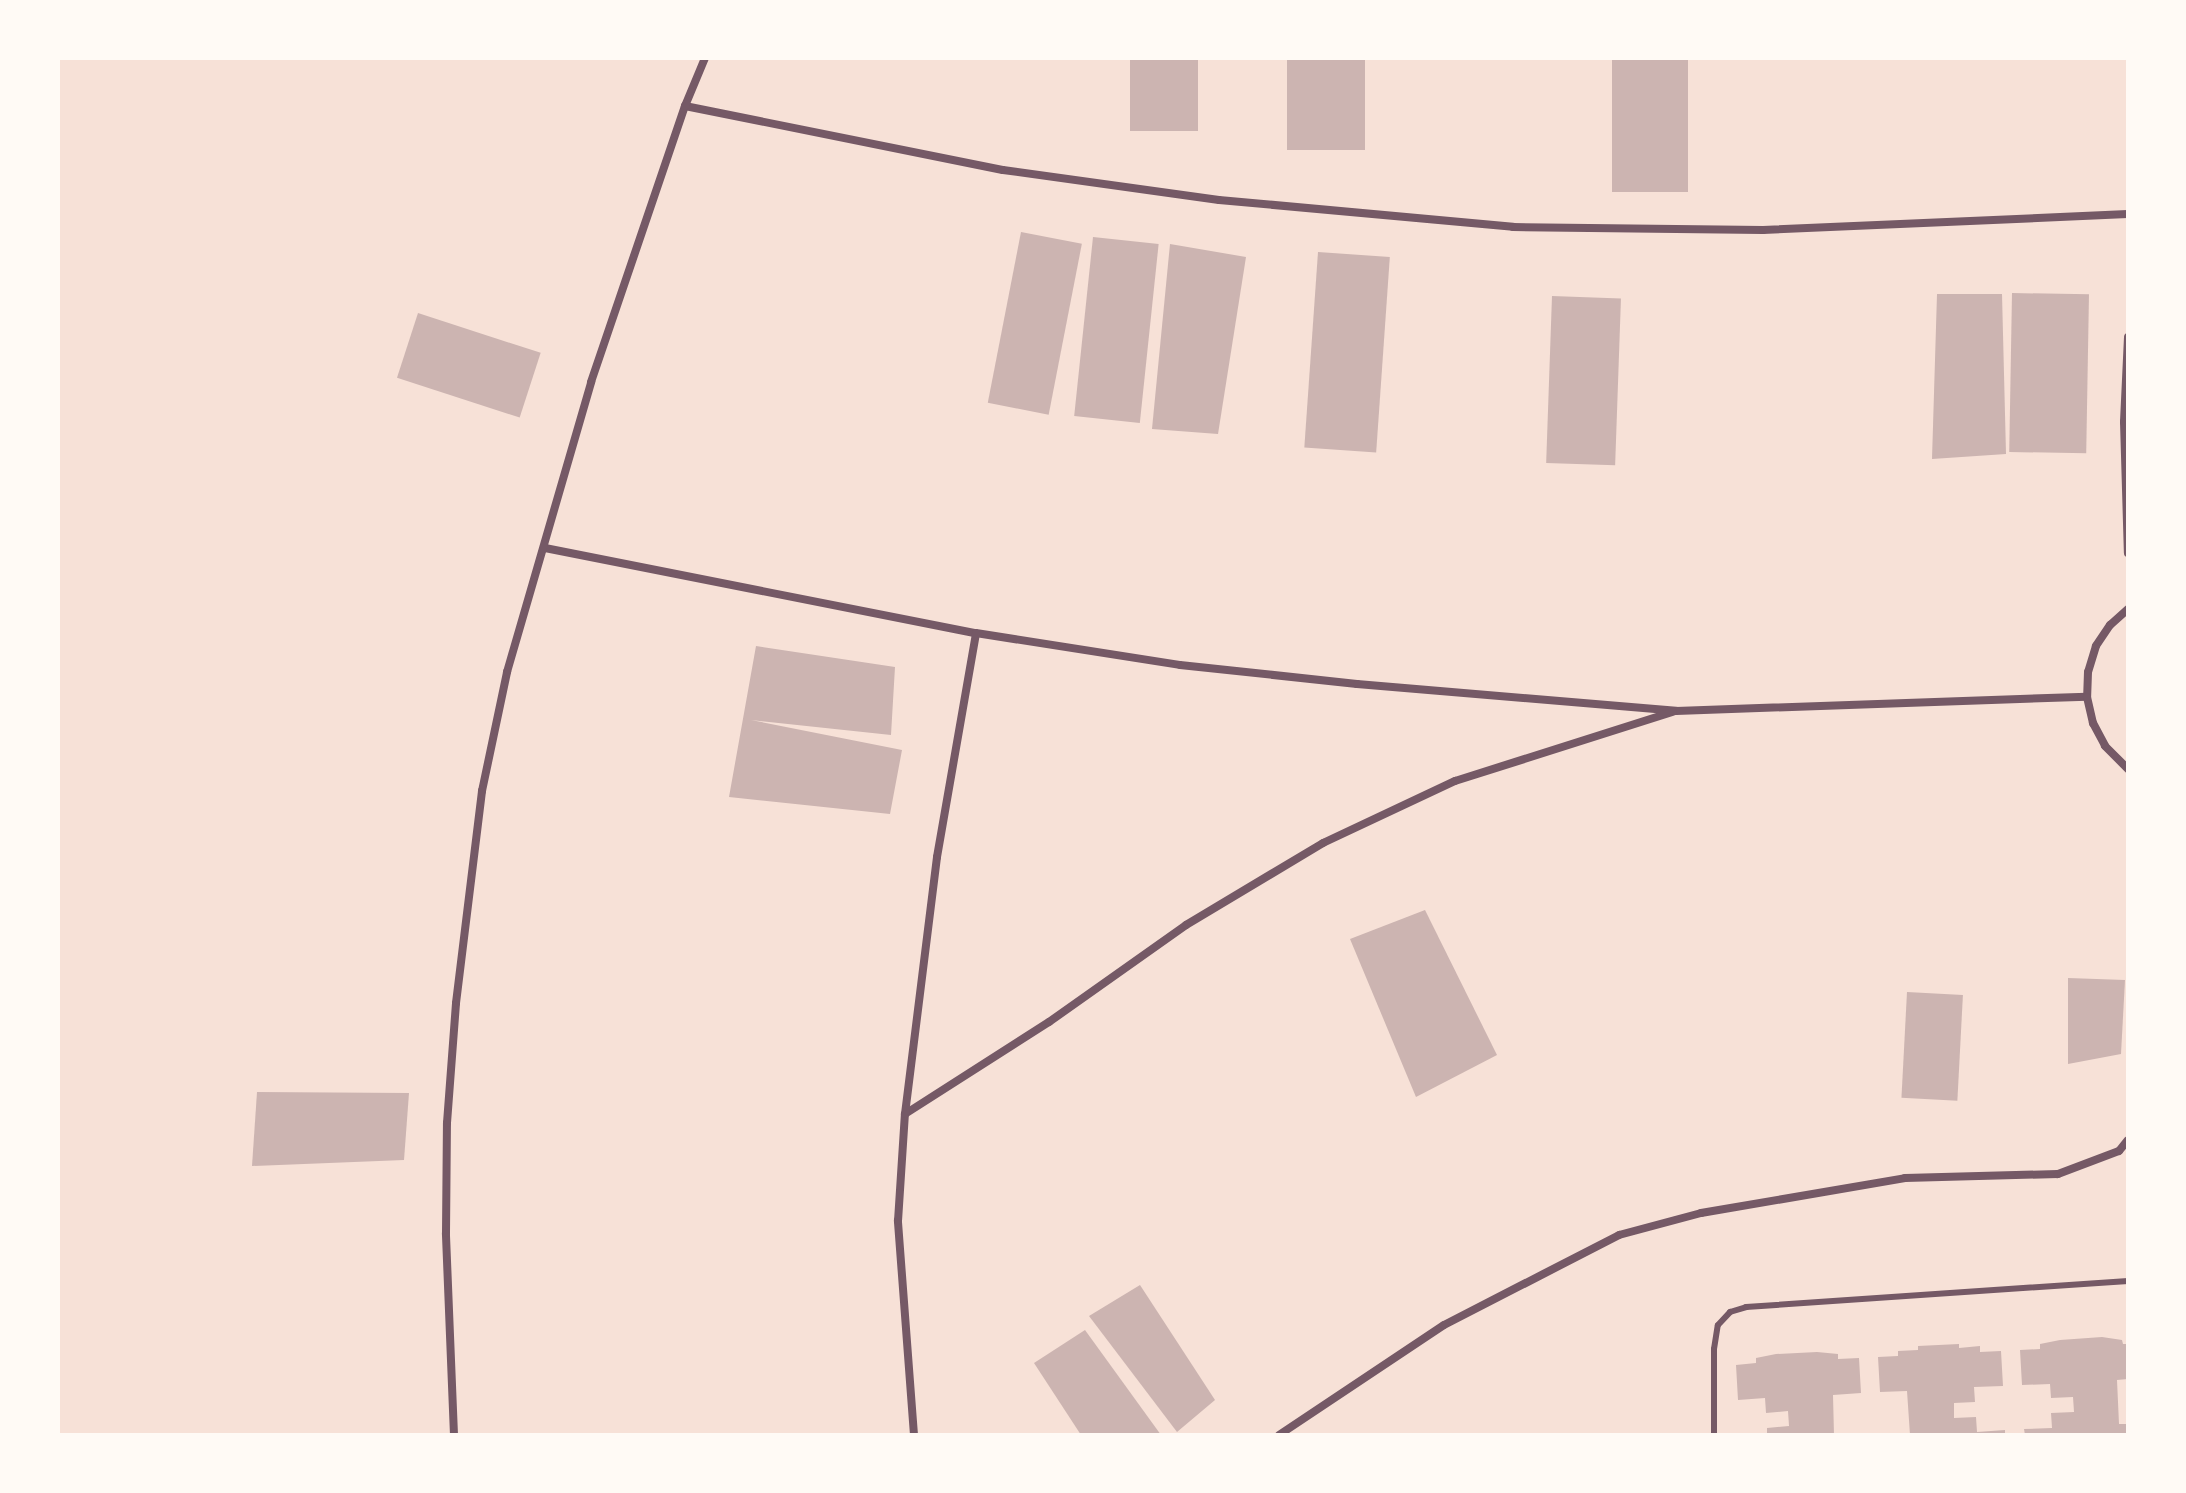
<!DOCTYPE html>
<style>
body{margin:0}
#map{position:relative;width:2186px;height:1493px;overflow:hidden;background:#f7e1d7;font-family:Commissioner,sans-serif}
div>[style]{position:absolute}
.building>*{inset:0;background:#ccb4b1;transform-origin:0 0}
.service>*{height:6px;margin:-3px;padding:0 3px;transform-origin:3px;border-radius:3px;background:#755966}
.minor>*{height:8px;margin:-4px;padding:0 4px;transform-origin:4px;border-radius:4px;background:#755966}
span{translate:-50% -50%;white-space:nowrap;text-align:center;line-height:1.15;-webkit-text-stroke:6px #fffaf5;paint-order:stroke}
.frame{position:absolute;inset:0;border:60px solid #fffaf5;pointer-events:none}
</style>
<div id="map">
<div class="building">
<div style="left:1130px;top:58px;width:68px;height:73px"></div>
<div style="left:1287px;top:58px;width:78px;height:92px"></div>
<div style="left:1612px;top:58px;width:76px;height:134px"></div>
<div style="left:1021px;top:232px;width:62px;height:174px;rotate:11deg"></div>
<div style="left:1093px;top:237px;width:66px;height:180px;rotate:6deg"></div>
<div style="clip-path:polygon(1170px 244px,1246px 257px,1218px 434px,1152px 429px)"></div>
<div style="left:1318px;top:252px;width:72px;height:196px;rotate:4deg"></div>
<div style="left:2012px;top:293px;width:77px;height:159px;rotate:1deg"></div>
<div style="clip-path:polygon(1937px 294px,2002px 294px,2006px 454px,1932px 459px)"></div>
<div style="left:1552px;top:296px;width:69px;height:167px;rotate:2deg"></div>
<div style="left:418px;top:313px;width:129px;height:68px;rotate:18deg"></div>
<div style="clip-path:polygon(756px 646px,895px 667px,891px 735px,751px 720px,902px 750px,890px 814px,729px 797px)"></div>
<div style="clip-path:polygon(1425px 910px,1497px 1055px,1416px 1097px,1350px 939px)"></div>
<div style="clip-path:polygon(2068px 978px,2125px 980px,2121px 1054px,2068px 1064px)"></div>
<div style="left:1907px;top:992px;width:56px;height:106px;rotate:3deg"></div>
<div style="clip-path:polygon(257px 1092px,409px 1093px,404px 1160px,252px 1166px)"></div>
<div style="clip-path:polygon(1140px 1285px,1215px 1400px,1177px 1432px,1089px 1316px)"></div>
<div style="clip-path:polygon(1085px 1330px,1161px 1435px,1081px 1435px,1034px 1363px)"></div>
<div style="clip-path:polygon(2102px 1337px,2122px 1340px,2123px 1344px,2128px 1344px,2128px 1379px,2117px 1380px,2119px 1424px,2128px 1424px,2128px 1435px,2025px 1435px,2024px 1429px,2052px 1428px,2051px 1413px,2074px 1412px,2073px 1397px,2051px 1398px,2050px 1384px,2022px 1385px,2020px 1350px,2040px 1349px,2040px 1344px,2060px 1340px)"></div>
<div style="clip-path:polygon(1959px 1344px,1959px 1348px,1980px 1346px,1980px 1352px,2001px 1351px,2003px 1386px,1974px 1387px,1975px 1402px,1954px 1403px,1954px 1418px,1976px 1417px,1977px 1432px,2005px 1430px,2005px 1435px,1910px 1435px,1907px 1391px,1880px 1392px,1878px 1357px,1898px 1356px,1898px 1351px,1918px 1350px,1918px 1346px)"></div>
<div style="clip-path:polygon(1817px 1352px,1838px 1354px,1838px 1359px,1859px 1358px,1861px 1393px,1833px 1395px,1834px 1435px,1767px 1435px,1767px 1428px,1789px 1426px,1788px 1411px,1766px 1413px,1765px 1398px,1738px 1400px,1736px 1365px,1756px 1363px,1756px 1358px,1776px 1354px)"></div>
</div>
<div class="service">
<div style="left:1714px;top:1435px;width:86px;rotate:-90deg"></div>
<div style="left:1714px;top:1349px;width:24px;rotate:-81deg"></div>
<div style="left:1718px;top:1325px;width:18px;rotate:-47deg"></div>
<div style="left:1730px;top:1312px;width:17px;rotate:-17deg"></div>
<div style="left:1746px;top:1307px;width:383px;rotate:-3.9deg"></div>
</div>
<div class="minor">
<div style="left:685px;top:106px;width:324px;rotate:11.4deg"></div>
<div style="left:1003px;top:170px;width:218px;rotate:7.9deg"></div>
<div style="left:1219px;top:200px;width:295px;rotate:5.2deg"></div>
<div style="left:1513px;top:227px;width:250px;rotate:0.7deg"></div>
<div style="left:1763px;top:230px;width:365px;rotate:-2.5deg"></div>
<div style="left:2128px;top:337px;width:85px;rotate:92.7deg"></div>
<div style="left:2124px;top:422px;width:131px;rotate:88.3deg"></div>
<div style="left:545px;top:548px;width:439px;rotate:11.2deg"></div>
<div style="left:976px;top:633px;width:206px;rotate:8.9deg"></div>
<div style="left:1180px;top:665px;width:178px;rotate:6.1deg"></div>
<div style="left:1357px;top:684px;width:320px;rotate:4.8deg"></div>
<div style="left:1676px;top:711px;width:411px;rotate:-2deg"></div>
<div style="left:2128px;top:609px;width:24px;rotate:138deg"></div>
<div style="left:2110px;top:625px;width:25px;rotate:124deg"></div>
<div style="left:2096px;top:646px;width:27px;rotate:107deg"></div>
<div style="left:2088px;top:672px;width:25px;rotate:92deg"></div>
<div style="left:2087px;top:697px;width:27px;rotate:77deg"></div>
<div style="left:2093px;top:723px;width:26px;rotate:62deg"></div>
<div style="left:2105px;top:746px;width:33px;rotate:45deg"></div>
<div style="left:905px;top:1114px;width:171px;rotate:-32.6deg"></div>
<div style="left:1049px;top:1022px;width:168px;rotate:-35.3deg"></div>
<div style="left:1186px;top:925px;width:160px;rotate:-30.9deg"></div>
<div style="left:1323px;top:843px;width:146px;rotate:-25.2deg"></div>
<div style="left:1455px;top:781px;width:228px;rotate:-17.6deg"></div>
<div style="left:454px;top:1435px;width:202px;rotate:-92.3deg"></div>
<div style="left:446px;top:1233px;width:110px;rotate:-89.5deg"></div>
<div style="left:447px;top:1123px;width:120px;rotate:-85.7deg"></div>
<div style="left:456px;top:1003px;width:214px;rotate:-83deg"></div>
<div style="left:482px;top:791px;width:122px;rotate:-78.1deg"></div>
<div style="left:507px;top:672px;width:302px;rotate:-73.8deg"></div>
<div style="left:591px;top:382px;width:292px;rotate:-71.2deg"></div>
<div style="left:685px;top:106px;width:52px;rotate:-67.4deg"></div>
<div style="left:914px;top:1435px;width:215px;rotate:-94.3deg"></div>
<div style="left:898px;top:1221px;width:107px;rotate:-86.3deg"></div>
<div style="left:905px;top:1114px;width:259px;rotate:-82.9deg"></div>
<div style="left:937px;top:857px;width:227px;rotate:-80.1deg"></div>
<div style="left:1279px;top:1435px;width:198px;rotate:-33.7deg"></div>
<div style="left:1444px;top:1325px;width:197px;rotate:-27.2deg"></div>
<div style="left:1619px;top:1235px;width:85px;rotate:-15deg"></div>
<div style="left:1701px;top:1213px;width:207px;rotate:-9.7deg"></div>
<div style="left:1905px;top:1178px;width:153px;rotate:-1.5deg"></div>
<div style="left:2058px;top:1174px;width:65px;rotate:-20.7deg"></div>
<div style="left:2119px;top:1151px;width:14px;rotate:-51deg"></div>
</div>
<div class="frame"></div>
</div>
